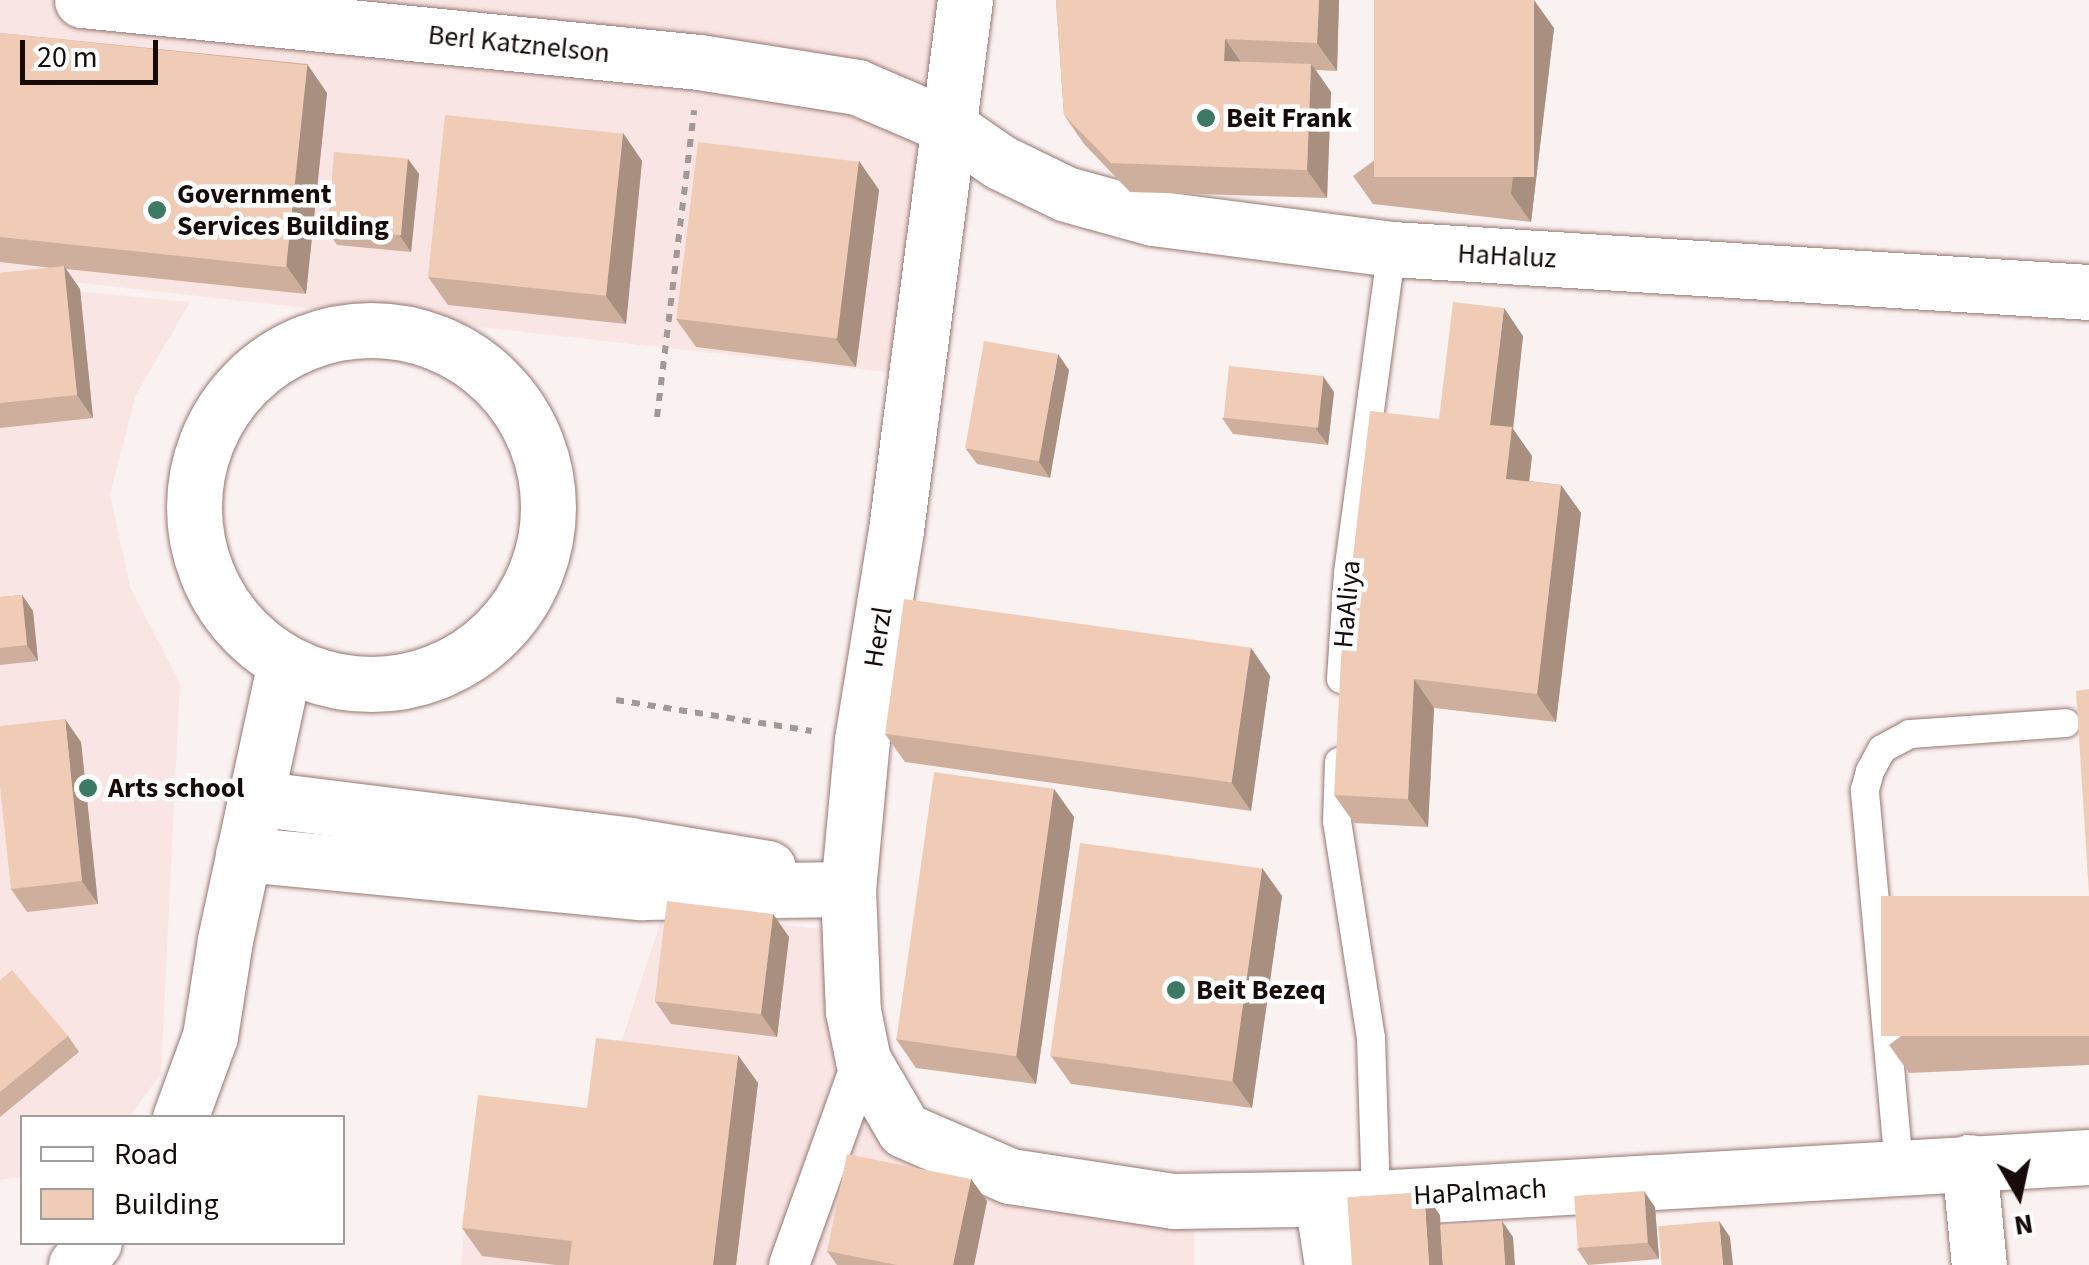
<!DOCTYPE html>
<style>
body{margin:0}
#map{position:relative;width:2089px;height:1265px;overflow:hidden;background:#faf2f1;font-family:"Source Sans 3",sans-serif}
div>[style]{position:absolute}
.built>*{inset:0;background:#f9e6e4}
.path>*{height:6px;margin-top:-3px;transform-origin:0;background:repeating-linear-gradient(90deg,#a29997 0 8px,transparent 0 16px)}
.roads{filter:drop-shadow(0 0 2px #987773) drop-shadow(0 0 2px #987773)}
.service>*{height:28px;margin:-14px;padding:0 14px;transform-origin:14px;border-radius:14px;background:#fff}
.pedestrian>*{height:40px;margin:-20px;padding:0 20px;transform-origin:20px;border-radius:20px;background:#fff}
.minor>*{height:55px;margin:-27.5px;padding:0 27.5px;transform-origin:27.5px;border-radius:27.5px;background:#fff}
.minor>.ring{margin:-27.5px;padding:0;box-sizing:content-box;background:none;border:55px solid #fff;border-radius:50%}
.wall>*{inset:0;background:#ceaf9d}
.shaded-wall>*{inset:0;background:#a88f7f}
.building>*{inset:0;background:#f0ccb6;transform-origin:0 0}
.dots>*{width:28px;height:28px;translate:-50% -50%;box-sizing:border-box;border:5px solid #fff;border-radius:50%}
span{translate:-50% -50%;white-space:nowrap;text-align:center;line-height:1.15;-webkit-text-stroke:9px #fff;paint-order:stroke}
.street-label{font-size:28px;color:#160b09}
.poi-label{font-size:28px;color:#160b09;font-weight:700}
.left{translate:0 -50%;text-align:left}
.legend{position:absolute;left:20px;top:1115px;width:325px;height:130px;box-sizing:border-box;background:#fff;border:2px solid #a29d9d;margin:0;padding:12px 18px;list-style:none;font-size:30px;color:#160b09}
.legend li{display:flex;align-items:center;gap:20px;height:50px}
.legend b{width:50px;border:2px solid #a29d9d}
.north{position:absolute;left:1969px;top:1145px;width:100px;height:100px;-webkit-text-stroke:8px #fff;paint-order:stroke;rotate:171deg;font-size:28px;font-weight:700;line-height:40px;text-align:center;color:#160b09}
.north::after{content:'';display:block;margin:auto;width:35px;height:45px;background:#160b09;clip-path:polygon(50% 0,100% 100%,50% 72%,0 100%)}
.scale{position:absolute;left:20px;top:40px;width:138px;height:45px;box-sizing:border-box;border:5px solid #160b09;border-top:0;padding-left:12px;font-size:30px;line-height:35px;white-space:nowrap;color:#160b09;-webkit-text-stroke:8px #fff;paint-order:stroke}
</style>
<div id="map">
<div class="built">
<div style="clip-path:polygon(0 0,941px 0,893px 373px,0 274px)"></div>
<div style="clip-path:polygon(0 284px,190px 302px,136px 395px,110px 494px,130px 587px,180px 683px,161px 1074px,129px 1117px,22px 1118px,22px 1177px,0 1180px)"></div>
<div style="clip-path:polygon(664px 911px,863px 934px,865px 1117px,1007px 1194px,1194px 1231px,1194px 1265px,461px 1265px,463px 1240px,495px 1117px,594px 1126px)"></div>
</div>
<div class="path">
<div style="left:657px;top:417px;width:309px;rotate:-83.1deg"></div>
<div style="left:616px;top:700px;width:198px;rotate:9deg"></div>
</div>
<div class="roads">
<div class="service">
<div style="left:1341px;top:679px;width:106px;rotate:-86.2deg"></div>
<div style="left:1348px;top:573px;width:327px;rotate:-82.3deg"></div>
<div style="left:1339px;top:762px;width:59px;rotate:91.9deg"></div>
<div style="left:1337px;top:821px;width:220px;rotate:81.1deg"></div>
<div style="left:1371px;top:1038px;width:160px;rotate:88.2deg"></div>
<div style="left:1899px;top:1166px;width:378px;rotate:-95.2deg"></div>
<div style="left:1865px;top:790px;width:20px;rotate:-75deg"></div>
<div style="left:1870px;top:771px;width:25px;rotate:-61deg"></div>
<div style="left:1882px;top:749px;width:32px;rotate:-28deg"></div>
<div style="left:1910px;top:734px;width:156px;rotate:-4deg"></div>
</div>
<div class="pedestrian">
<div style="left:789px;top:1265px;width:218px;rotate:-70.2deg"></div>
</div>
<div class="minor">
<div style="left:82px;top:0;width:620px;rotate:5.74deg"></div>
<div style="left:699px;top:62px;width:160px;rotate:9deg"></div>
<div style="left:857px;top:87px;width:99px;rotate:23.2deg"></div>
<div style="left:948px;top:126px;width:63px;rotate:34.7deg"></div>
<div style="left:1000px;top:162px;width:73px;rotate:25.9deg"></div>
<div style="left:1066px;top:194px;width:90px;rotate:15.4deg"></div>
<div style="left:1153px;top:218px;width:241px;rotate:7.4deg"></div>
<div style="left:1392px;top:249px;width:698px;rotate:3.53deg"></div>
<div style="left:965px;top:0;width:534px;rotate:97.42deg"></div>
<div style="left:896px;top:530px;width:212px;rotate:99.2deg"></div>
<div style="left:862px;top:739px;width:151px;rotate:95.3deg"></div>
<div style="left:848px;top:889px;width:122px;rotate:87.7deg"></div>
<div style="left:853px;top:1011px;width:50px;rotate:78.5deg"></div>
<div style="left:863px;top:1060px;width:81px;rotate:59.6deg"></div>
<div style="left:904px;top:1130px;width:116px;rotate:23.5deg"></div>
<div style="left:1010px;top:1176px;width:166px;rotate:8.7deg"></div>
<div style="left:1174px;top:1201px;width:202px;rotate:-0.9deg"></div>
<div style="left:1376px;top:1198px;width:714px;rotate:-3.29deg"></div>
<div class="ring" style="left:194px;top:330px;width:299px;height:299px"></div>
<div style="left:254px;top:798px;width:378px;rotate:7.1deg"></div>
<div style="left:629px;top:845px;width:141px;rotate:9.4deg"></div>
<div style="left:243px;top:854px;width:400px;rotate:5.5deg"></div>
<div style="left:641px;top:892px;width:207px;rotate:-0.8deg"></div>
<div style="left:180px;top:1118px;width:87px;rotate:-69.9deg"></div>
<div style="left:210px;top:1036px;width:97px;rotate:-81.1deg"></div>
<div style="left:225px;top:940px;width:283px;rotate:-77.8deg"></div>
<div style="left:1969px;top:1162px;width:103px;rotate:84.5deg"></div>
<div style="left:1322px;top:1200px;width:66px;rotate:81.3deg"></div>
<div style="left:76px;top:1265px;width:29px;rotate:-52deg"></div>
</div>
</div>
<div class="wall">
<div style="clip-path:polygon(1056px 0,1339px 0,1337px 71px,1316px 70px,1331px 92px,1327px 198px,1130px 192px,1084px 144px,1064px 115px)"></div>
<div style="clip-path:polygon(1554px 28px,1531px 222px,1373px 204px,1353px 176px)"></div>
<div style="clip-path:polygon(0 33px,307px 64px,327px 93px,306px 294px,66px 269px,80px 289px,93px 418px,0 428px,0 273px,52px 268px,0 262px)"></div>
<div style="clip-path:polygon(623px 133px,642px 161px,626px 324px,448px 305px,428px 277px)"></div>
<div style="clip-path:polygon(408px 159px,419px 174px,411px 252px,337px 245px,326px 229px)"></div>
<div style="clip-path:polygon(859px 161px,879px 190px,856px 367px,696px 347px,676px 319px)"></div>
<div style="clip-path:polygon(1523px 336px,1513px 429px,1532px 456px,1529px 481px,1561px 485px,1581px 513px,1556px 722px,1434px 708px,1428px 827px,1354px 823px,1334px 795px,1439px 419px)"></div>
<div style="clip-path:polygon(1069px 370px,1050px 478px,977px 464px,966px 449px)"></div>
<div style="clip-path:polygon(1334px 392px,1328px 445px,1233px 434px,1222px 418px)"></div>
<div style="clip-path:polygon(22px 595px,33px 611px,38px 661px,0 665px,0 597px)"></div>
<div style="clip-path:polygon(1251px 648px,1270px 676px,1251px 811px,905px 762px,885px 734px)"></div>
<div style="clip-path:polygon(81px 742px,98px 904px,27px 912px,11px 889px)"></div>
<div style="clip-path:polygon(1054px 789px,1074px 817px,1036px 1084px,916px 1068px,896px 1039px)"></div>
<div style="clip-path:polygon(1262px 868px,1282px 896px,1252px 1108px,1071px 1084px,1051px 1056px)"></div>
<div style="clip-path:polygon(2089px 896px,2089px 1065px,1909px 1073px,1889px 1045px)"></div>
<div style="clip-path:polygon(773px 914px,789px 937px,777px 1037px,671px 1024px,655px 1001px)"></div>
<div style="clip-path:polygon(0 980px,68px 1036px,79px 1052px,0 1117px)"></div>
<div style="clip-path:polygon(758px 1083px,736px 1265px,556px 1265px,482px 1256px,462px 1228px,587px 1108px)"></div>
<div style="clip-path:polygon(971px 1179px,987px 1201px,974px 1265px,837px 1265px,827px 1251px)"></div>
<div style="clip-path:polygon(1655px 1207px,1659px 1259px,1588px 1265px,1577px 1249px)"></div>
</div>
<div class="shaded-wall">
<div style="clip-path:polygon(1319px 0,1339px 0,1337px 71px,1317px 43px)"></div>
<div style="clip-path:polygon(1534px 0,1554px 28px,1531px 222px,1511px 194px)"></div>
<div style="clip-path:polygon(1225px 39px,1245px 68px,1224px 61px)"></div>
<div style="clip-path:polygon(307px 64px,327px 93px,306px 294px,286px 265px)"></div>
<div style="clip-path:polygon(1311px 64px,1331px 92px,1327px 198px,1307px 170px)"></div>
<div style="clip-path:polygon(623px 133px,642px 161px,626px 324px,606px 296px)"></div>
<div style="clip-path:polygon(408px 159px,419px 174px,411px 252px,400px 236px)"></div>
<div style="clip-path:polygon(859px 161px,879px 190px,856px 367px,836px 339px)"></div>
<div style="clip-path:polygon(64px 266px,80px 289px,93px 418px,77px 395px)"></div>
<div style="clip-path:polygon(1504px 308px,1523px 336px,1513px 429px,1532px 456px,1526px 507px,1506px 479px,1490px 425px)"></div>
<div style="clip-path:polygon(1058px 354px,1069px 370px,1050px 478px,1039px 462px)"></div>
<div style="clip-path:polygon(1323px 376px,1334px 392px,1328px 445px,1316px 429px)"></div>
<div style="clip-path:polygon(1561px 485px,1581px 513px,1556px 722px,1537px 694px)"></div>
<div style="clip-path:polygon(22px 595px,33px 611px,38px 661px,27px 645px)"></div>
<div style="clip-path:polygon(1251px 648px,1270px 676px,1251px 811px,1231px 782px)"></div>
<div style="clip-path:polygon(1414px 679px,1434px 708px,1428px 827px,1408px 799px)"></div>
<div style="clip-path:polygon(65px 719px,81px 742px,98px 904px,82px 881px)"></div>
<div style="clip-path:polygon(1054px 789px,1074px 817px,1036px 1084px,1016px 1056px)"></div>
<div style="clip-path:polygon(1262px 868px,1282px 896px,1252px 1108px,1232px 1080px)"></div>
<div style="clip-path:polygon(773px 914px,789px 937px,777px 1037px,761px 1014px)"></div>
<div style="clip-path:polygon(738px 1055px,758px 1083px,736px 1265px,713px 1265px)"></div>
<div style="clip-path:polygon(971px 1179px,987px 1201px,974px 1265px,953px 1265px)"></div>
<div style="clip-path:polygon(1644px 1191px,1655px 1207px,1659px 1259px,1648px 1243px)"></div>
<div style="clip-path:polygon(1424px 1192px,1440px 1215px,1443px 1265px,1429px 1265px)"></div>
<div style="clip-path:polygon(1502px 1221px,1513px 1237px,1515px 1265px,1505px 1265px)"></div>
<div style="clip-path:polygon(1719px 1221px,1730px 1237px,1733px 1265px,1723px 1265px)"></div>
</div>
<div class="building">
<div style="clip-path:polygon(1056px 0,1319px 0,1317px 43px,1225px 39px,1224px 61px,1311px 64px,1307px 170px,1111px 163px,1064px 115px)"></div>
<div style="left:1374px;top:0;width:160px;height:177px"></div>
<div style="left:0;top:33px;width:309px;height:203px;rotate:6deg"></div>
<div style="left:445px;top:115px;width:179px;height:163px;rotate:6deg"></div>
<div style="left:698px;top:142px;width:162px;height:178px;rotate:7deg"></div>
<div style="left:334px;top:152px;width:74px;height:77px;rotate:5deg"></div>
<div style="clip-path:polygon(64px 266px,77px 395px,0 403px,0 273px)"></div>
<div style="clip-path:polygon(1453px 302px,1504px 308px,1490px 425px,1512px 427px,1506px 479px,1561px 485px,1537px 694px,1414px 679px,1408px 799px,1334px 795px,1341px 658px,1370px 411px,1439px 419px)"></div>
<div style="left:984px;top:341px;width:75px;height:109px;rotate:10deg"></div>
<div style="left:1229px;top:366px;width:95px;height:52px;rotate:6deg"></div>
<div style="clip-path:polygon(22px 595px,27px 645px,0 648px,0 597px)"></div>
<div style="left:904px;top:599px;width:350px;height:136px;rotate:8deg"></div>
<div style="clip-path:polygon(2089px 689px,2089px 894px,2076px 691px)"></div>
<div style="clip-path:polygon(65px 719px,82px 881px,11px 889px,0 787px,0 726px)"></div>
<div style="left:934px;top:772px;width:121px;height:270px;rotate:8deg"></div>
<div style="left:1080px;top:843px;width:184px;height:215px;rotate:8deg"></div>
<div style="left:2089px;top:896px;width:140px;height:208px;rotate:90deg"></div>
<div style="left:667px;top:901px;width:107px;height:101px;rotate:7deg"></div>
<div style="clip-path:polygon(12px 970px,68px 1036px,0 1092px,0 980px)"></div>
<div style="clip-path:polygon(596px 1038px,738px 1055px,713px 1265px,569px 1265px,572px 1241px,462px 1228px,478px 1095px,587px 1108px)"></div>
<div style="clip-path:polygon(847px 1154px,971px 1179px,953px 1265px,897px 1265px,827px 1251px)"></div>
<div style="left:1644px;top:1191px;width:52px;height:70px;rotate:86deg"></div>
<div style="left:1424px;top:1192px;width:73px;height:77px;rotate:86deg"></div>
<div style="left:1502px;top:1221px;width:44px;height:62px;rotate:86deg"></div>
<div style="left:1719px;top:1221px;width:44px;height:61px;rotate:85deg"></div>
</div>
<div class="dots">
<div style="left:1206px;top:118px;background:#3d7a66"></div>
<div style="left:157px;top:210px;background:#3d7a66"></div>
<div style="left:88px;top:788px;background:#3d7a66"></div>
<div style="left:1176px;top:990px;background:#3d7a66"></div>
</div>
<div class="street-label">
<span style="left:519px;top:44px;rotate:6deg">Berl Katznelson</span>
<span style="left:1507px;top:256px;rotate:3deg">HaHaluz</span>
<span style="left:1347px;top:604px;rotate:-85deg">HaAliya</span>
<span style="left:878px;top:637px;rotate:-81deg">Herzl</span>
<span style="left:1480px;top:1192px;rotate:-3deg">HaPalmach</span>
</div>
<div class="poi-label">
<span class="left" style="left:1226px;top:118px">Beit Frank</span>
<span class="left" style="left:177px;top:210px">Government<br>Services Building</span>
<span class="left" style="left:108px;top:788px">Arts school</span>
<span class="left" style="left:1196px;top:990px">Beit Bezeq</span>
</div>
<ul class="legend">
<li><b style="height:12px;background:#fff"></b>Road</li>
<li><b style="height:28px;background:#f0ccb6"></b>Building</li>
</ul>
<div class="north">N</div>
<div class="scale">20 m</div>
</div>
